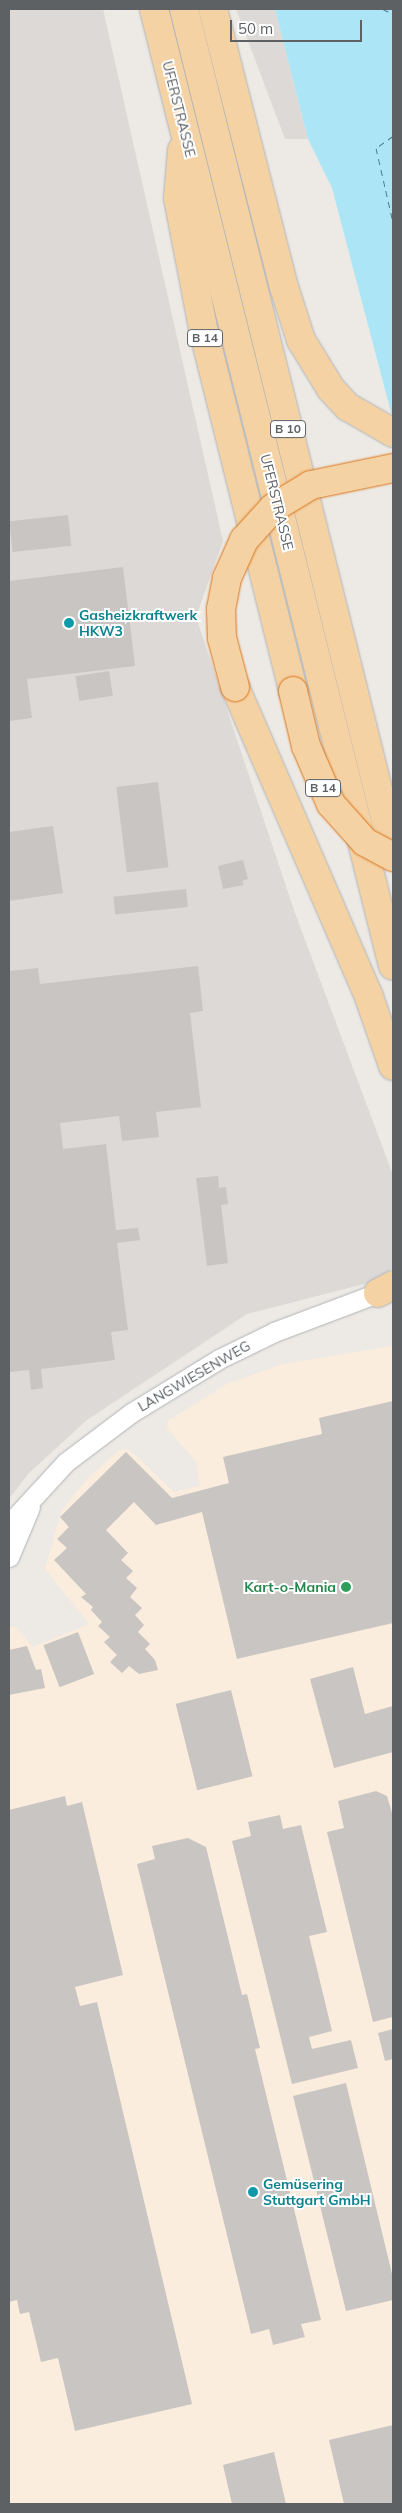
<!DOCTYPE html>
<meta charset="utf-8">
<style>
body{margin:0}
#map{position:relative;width:402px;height:2513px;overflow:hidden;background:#edeae5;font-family:Mulish,sans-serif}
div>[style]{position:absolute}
.commercial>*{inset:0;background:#faeddd}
.industrial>*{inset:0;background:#dcd9d7}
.water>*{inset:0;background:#ace5f6}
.ferry>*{height:1px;margin-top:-0.5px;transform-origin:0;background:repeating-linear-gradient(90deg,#447d96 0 6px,transparent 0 11px)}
.building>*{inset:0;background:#c9c5c2;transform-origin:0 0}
.roads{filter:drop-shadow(0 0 1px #b0b3b6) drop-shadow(0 0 1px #b0b3b6)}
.minor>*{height:19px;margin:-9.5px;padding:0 9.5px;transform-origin:9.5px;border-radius:9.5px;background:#fff}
.trunk>*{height:28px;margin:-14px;padding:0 14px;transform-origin:14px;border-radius:14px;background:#f4d2a4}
.bridges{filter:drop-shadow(0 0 1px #da7418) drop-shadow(0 0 1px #da7418)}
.trunk-bridge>*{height:28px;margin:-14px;padding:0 14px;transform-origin:14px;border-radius:14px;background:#f4d2a4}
.dots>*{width:14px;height:14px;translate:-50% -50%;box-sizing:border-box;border:2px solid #fff;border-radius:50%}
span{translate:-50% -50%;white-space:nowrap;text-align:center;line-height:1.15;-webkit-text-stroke:4px #fff;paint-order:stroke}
.shield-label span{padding:1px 4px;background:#fff;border:1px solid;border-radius:4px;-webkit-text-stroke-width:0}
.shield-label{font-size:12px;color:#5d6164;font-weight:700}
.street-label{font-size:14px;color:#5d6164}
.culture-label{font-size:14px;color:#0d838f;font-weight:700}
.left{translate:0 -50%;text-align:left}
.leisure-label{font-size:14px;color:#27864d;font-weight:700}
.right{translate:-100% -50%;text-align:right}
.frame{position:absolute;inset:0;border:10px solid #5d6164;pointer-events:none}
.scale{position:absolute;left:230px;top:20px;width:132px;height:22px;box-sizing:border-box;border:2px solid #5d6164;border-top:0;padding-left:6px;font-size:15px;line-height:18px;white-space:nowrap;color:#5d6164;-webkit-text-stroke:4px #fff;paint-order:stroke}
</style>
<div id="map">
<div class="commercial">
<div style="clip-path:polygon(393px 1346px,393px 2504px,12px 2504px,9px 2500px,9px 1627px,16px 1627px,33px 1647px,89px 1624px,45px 1569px,62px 1510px,89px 1477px,120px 1450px,130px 1450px,174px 1492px,200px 1486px,196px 1462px,167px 1428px,168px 1421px,227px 1384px,283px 1364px)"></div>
</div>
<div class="industrial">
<div style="clip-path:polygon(9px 9px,103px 9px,223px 541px,196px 617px,295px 913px,393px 1175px,393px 1268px,372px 1282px,247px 1314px,87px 1420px,29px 1473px,9px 1499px)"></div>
<div style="clip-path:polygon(236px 9px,275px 9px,308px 139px,285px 139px)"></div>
</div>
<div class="water">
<div style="clip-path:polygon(275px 9px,393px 9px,393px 420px,332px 188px,308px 139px)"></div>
</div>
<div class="ferry">
<div style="left:383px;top:9px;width:11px;rotate:27deg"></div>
<div style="left:393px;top:136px;width:21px;rotate:145deg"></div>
<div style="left:376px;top:148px;width:76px;rotate:77.1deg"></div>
</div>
<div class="building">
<div style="left:68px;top:515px;width:31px;height:59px;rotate:84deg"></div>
<div style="clip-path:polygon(123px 567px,135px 666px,27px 679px,32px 718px,9px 721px,9px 581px)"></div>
<div style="left:109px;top:671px;width:25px;height:34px;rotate:81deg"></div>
<div style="left:158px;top:782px;width:86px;height:42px;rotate:83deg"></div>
<div style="clip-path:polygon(53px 826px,63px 893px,9px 901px,9px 832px)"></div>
<div style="clip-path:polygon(243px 860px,248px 879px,242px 881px,244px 885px,223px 889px,218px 866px)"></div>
<div style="left:186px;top:889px;width:18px;height:73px;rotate:84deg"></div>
<div style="clip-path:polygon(198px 966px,203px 1011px,190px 1013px,201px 1107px,156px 1112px,159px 1137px,122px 1141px,119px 1116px,60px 1123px,63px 1149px,106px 1144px,116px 1230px,138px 1228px,140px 1240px,117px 1243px,128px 1330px,111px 1332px,115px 1360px,41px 1369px,43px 1388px,31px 1390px,29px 1370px,9px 1372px,9px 971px,38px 968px,40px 984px)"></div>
<div style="clip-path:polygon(218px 1176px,219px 1188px,226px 1187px,228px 1204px,221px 1205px,228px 1263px,207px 1266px,196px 1178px)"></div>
<div style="clip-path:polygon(393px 1401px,393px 1623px,237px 1659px,202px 1512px,156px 1525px,134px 1502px,106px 1530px,128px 1553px,121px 1560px,133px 1571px,126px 1578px,137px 1588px,130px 1597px,142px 1608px,135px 1615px,144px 1625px,138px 1632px,150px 1644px,145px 1649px,155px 1660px,158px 1670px,139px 1674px,129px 1666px,122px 1673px,110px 1662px,117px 1655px,104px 1642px,110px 1637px,98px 1626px,102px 1622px,91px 1610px,93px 1607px,81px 1597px,86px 1594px,54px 1560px,67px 1548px,57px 1539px,69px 1527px,60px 1517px,126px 1452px,172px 1498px,229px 1483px,223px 1457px,322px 1434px,319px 1418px)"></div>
<div style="left:78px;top:1632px;width:45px;height:37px;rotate:69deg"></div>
<div style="clip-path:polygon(27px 1646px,36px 1670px,41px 1669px,45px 1688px,9px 1695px,9px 1650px)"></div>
<div style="clip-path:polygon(353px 1667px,365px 1714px,393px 1706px,393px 1752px,334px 1768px,310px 1679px)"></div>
<div style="left:231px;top:1690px;width:89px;height:57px;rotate:76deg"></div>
<div style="clip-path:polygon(376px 1791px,387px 1796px,393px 1816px,393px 2017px,373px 2022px,327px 1832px,344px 1828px,338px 1801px)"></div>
<div style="clip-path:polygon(65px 1796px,67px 1806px,82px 1802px,123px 1975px,75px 1987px,80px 2006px,97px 2002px,192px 2404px,75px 2431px,58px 2358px,41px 2362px,29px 2312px,20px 2314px,17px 2300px,9px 2302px,9px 1810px)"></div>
<div style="clip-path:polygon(280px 1815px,283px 1829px,301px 1825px,327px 1932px,309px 1936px,332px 2031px,309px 2037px,312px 2049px,351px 2040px,358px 2068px,292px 2084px,232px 1841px,251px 1836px,248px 1822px)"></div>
<div style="clip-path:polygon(188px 1838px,206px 1847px,242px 1995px,247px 1994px,260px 2048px,255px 2049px,321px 2320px,301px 2324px,305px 2337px,273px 2345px,269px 2329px,251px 2334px,137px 1864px,155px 1859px,152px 1846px)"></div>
<div style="clip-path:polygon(393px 2029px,393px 2059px,385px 2061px,378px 2033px)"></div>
<div style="clip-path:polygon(346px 2083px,393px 2278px,393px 2300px,346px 2311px,293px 2096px)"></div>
<div style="clip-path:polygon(393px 2425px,393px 2504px,344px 2504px,329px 2440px)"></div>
<div style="clip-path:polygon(274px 2452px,286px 2504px,232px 2504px,223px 2465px)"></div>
</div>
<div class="roads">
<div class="minor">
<div style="left:9px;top:1524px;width:84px;rotate:-47.4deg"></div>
<div style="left:66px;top:1462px;width:81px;rotate:-37deg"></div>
<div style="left:131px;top:1413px;width:103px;rotate:-31.5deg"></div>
<div style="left:219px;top:1359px;width:61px;rotate:-26.1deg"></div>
<div style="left:274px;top:1332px;width:111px;rotate:-20.6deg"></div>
<div style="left:9px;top:1557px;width:54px;rotate:-67.2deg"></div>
</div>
<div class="trunk">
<div style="left:154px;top:9px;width:986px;rotate:75.98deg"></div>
<div style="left:184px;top:9px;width:867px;rotate:76.04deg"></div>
<div style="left:213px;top:9px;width:287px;rotate:75.7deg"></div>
<div style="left:284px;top:287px;width:56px;rotate:72.2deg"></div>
<div style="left:301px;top:340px;width:57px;rotate:58.5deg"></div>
<div style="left:331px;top:389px;width:25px;rotate:47deg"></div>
<div style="left:348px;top:407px;width:52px;rotate:30deg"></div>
<div style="left:182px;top:150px;width:48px;rotate:94.8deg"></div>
<div style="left:178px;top:198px;width:137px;rotate:79.1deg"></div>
<div style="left:204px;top:333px;width:369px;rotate:76deg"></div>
<div style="left:235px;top:687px;width:338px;rotate:66.6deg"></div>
<div style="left:369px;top:997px;width:73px;rotate:70.8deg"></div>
<div style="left:378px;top:1293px;width:17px;rotate:-28deg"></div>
</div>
</div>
<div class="bridges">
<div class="trunk-bridge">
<div style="left:235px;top:687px;width:51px;rotate:-104.9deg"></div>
<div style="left:222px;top:638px;width:29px;rotate:-92deg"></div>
<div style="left:221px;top:609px;width:32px;rotate:-79deg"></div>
<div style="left:227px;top:578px;width:42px;rotate:-65.9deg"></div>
<div style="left:244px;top:540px;width:43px;rotate:-47.8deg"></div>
<div style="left:273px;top:508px;width:44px;rotate:-31.2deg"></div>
<div style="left:311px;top:485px;width:84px;rotate:-11.7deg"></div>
<div style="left:293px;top:691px;width:57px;rotate:76.7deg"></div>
<div style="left:306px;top:746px;width:63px;rotate:66.7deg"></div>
<div style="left:331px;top:804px;width:51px;rotate:48.2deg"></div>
<div style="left:365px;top:842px;width:32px;rotate:28deg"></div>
</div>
</div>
<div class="dots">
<div style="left:69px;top:623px;background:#0f9aa8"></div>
<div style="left:346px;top:1587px;background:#2e9e5b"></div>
<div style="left:253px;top:2192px;background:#0f9aa8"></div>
</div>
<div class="shield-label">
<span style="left:205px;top:338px">B 14</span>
<span style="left:288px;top:429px">B 10</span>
<span style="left:323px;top:788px">B 14</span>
</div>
<div class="street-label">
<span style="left:179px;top:109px;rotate:76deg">UFERSTRASSE</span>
<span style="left:277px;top:502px;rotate:76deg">UFERSTRASSE</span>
<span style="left:194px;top:1376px;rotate:-30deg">LANGWIESENWEG</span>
</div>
<div class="culture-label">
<span class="left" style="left:79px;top:623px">Gasheizkraftwerk<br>HKW3</span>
<span class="left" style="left:263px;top:2192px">Gemüsering<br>Stuttgart GmbH</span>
</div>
<div class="leisure-label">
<span class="right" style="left:336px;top:1587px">Kart-o-Mania</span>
</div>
<div class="frame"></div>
<div class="scale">50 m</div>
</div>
